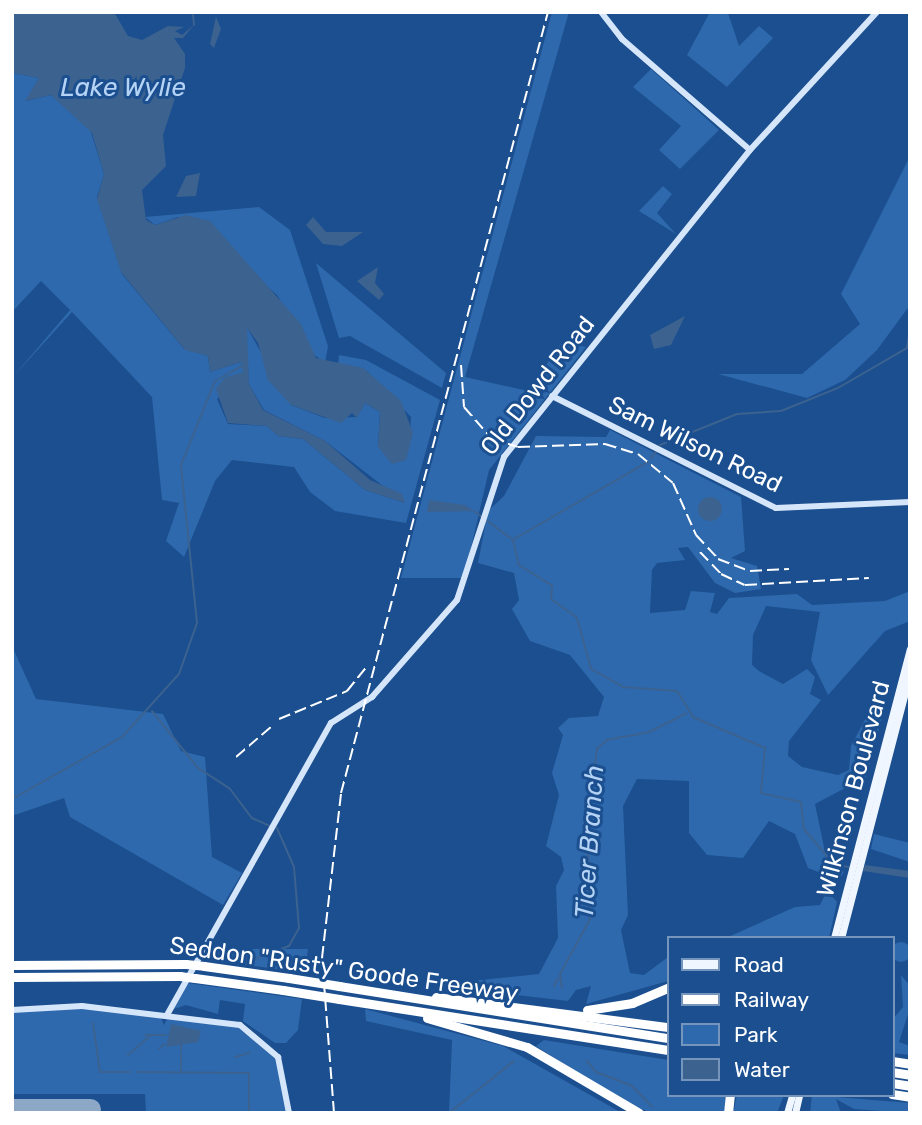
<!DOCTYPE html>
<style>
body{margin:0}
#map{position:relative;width:922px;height:1125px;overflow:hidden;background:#1b4f8f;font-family:Rubik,sans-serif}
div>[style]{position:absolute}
.green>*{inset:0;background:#2e69ad}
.round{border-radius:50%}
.water>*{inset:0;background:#3c6290}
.stream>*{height:2px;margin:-1px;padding:0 1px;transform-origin:1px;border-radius:1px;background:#3c6290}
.taxiway>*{height:8px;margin:-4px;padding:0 4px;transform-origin:4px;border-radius:4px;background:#8da7c7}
.runway>*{height:21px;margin:-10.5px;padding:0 10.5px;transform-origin:10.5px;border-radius:10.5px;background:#8da7c7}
.secondary>*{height:6px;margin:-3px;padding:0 3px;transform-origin:3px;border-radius:3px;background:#d6e6fa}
.primary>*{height:7px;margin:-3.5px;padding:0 3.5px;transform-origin:3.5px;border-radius:3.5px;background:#f0f6ff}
.highway>*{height:9px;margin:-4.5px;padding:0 4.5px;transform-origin:4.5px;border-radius:4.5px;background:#fff}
.rail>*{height:2px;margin-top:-1px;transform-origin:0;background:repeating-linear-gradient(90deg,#fff 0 12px,transparent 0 17px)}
.highway-bridge>*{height:9px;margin:-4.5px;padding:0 4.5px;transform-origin:4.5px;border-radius:4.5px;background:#fff}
span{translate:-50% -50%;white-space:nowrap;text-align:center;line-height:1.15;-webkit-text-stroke:6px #1b4f8f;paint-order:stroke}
.street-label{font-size:24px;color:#fff}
.water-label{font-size:26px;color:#b5d3f5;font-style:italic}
.frame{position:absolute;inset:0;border:14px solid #fff;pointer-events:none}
.legend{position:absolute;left:667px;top:936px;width:228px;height:161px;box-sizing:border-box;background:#1b4f8f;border:2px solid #7695bc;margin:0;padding:9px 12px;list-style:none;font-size:21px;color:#fff}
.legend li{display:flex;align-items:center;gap:14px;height:35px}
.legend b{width:35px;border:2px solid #7695bc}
</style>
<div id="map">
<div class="green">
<div style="clip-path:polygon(552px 12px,569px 12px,465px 377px,528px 391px,562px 342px,586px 347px,489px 470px,464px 578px,401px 578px)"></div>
<div style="clip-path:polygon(710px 12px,728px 13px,739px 46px,759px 26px,773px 38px,727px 87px,687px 55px)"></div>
<div style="clip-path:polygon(651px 69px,719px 130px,680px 169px,659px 150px,681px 126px,633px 87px)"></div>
<div style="clip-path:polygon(12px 73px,39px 78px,26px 101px,51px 95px,90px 129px,104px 174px,97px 197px,122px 274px,184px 349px,208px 356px,210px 372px,241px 362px,244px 372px,217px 399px,228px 424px,267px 426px,278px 436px,303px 439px,365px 490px,405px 503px,325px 441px,264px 410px,249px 384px,246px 326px,291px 405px,325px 418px,357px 417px,365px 403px,380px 412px,378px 447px,409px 448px,411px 417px,367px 371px,338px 365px,339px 355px,366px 360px,440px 400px,406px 523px,335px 511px,310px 492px,294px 467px,232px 460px,215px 481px,184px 557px,166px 541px,179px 503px,162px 500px,152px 397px,72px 312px,12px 378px,70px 310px,41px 281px,12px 312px)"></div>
<div style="clip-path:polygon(910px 156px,910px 305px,877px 350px,845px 380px,807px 398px,718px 374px,802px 374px,860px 324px,841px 294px)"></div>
<div style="clip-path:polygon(663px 186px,672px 194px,657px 213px,676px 234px,639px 211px)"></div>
<div style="clip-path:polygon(259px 207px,290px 230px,328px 346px,325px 363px,313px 354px,277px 295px,242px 264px,210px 221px,178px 217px,155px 225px,145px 217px)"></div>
<div style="clip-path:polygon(316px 263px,446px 373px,442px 388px,350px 336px,339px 338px)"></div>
<div style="clip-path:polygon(610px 430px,741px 497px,745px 551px,731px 558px,757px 566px,761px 589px,735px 593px,715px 583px,688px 547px,678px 548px,685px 560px,657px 563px,652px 570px,650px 613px,685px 610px,691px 591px,715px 593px,710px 612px,717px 614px,729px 598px,797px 594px,812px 605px,885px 601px,910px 591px,910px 621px,885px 631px,828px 695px,811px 660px,820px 612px,766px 606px,753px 635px,752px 665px,759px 671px,783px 684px,807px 669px,815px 677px,810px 694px,821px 700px,789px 741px,788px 756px,802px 767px,838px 775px,849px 770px,851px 746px,871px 708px,884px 710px,866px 777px,815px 804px,825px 852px,844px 872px,839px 880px,808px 868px,795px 834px,769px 821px,743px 858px,707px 855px,689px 833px,689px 781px,637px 779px,623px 806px,628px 915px,621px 930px,630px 973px,644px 975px,668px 957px,668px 981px,586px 1004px,591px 986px,576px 990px,568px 1001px,433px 985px,539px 974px,558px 938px,556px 886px,564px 870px,561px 857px,546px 846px,559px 795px,552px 773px,563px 735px,558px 728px,569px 718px,598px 716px,604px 697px,570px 655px,530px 641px,512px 609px,519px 600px,514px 573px,478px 563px,488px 511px,504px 496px,536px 436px,606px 437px)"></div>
<div style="clip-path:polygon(12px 646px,36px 699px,163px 714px,181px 751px,205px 757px,212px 857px,242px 873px,223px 905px,70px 817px,64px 798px,12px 816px)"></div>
<div style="clip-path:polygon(874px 834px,910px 843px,910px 862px,871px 849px)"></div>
<div style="clip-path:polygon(827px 891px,837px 902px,829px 938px,726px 938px,795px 907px,820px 905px)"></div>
<div class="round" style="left:891px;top:942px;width:20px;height:20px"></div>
<div style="clip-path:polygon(213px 949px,308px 949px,305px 973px,209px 960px)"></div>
<div style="clip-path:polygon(901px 975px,910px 986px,910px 1008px,899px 1042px,910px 1046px,910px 1055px,892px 1053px,892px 1020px,903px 1007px)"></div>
<div style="clip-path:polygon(187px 983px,302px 999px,298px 1030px,286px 1043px,275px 1043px,243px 1021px,245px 1004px,220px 1000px,218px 1014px,186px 1005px,174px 1009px)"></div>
<div style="clip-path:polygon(84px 1008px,161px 1018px,164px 1025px,167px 1019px,238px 1027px,277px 1060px,287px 1113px,146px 1113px,145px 1094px,12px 1094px,12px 1012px)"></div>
<div style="clip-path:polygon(365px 1009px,503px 1046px,622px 1113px,449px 1113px,452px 1040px,366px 1021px)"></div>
<div style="clip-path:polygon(544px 1040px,668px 1060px,668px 1095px,726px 1095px,724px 1113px,654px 1113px,630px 1106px,536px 1046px)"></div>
<div style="clip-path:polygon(737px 1095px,784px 1095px,777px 1113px,733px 1113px)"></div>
<div style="clip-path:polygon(812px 1095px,910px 1103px,910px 1113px,854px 1109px,836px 1099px,841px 1113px,810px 1113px)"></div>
</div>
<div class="water">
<div style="clip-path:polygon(12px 12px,114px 12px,128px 36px,142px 40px,168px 26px,184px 27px,175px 31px,182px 35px,194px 25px,183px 38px,174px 38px,185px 54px,185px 68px,163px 135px,166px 166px,142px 190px,146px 220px,155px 225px,186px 215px,210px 221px,301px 324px,316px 358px,363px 368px,401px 401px,413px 433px,406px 460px,392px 464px,378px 447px,380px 412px,365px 403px,357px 418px,352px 413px,341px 423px,291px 405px,268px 380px,258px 343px,247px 328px,249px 384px,263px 410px,325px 441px,370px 480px,402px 494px,405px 503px,365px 490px,303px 439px,278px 436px,267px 426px,228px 423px,216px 389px,224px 378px,243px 372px,241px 362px,210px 372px,208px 356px,185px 350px,121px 272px,97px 199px,104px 174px,92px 133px,51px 95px,25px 101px,39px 78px,12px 73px)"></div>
<div style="clip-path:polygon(216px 17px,221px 29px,214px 48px,210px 44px)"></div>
<div style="clip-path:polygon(200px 173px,196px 196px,176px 197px,186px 176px)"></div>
<div style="clip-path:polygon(313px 217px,326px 232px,363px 232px,342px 246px,323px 244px,306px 225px)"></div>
<div style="clip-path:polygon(378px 267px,375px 283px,384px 294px,379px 300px,357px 281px)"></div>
<div style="clip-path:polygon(685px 316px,671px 345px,654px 349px,650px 335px)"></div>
<div class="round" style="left:698px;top:497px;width:24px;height:24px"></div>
<div style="clip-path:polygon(429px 500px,465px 505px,474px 511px,427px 512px)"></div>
<div style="clip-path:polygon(865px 865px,910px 871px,910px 878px,863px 871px)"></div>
<div style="clip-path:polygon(171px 1024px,201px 1031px,198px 1042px,166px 1047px)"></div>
</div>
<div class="stream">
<div style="left:193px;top:15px;width:10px;rotate:84deg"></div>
<div style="left:660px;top:445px;width:83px;rotate:-21.9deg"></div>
<div style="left:737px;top:414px;width:44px;rotate:-3.9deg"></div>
<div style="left:781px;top:411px;width:61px;rotate:-22deg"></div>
<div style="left:838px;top:388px;width:80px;rotate:-30.1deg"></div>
<div style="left:907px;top:348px;width:18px;rotate:-81deg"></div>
<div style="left:651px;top:458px;width:8px;rotate:-50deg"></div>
<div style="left:474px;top:511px;width:49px;rotate:36.6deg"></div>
<div style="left:513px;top:540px;width:26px;rotate:77deg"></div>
<div style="left:519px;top:565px;width:39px;rotate:32deg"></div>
<div style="left:552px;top:586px;width:13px;rotate:94deg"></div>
<div style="left:551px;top:599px;width:32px;rotate:36deg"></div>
<div style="left:577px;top:618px;width:53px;rotate:74.6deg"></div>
<div style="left:591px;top:669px;width:37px;rotate:29deg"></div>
<div style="left:623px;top:687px;width:54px;rotate:4.2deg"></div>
<div style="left:677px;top:691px;width:31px;rotate:58deg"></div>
<div style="left:693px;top:717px;width:78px;rotate:23.3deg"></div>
<div style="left:765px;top:748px;width:45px;rotate:95.1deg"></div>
<div style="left:761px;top:793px;width:41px;rotate:12.7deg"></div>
<div style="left:801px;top:802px;width:27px;rotate:84deg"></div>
<div style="left:804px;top:829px;width:42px;rotate:49.8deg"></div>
<div style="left:514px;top:539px;width:155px;rotate:-29.9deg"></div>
<div style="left:152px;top:711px;width:73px;rotate:51.1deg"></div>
<div style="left:198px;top:768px;width:38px;rotate:33deg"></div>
<div style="left:230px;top:789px;width:36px;rotate:53deg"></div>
<div style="left:252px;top:818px;width:20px;rotate:24deg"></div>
<div style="left:12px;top:799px;width:126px;rotate:-29.4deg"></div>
<div style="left:122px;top:737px;width:85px;rotate:-47.9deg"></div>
<div style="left:179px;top:674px;width:54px;rotate:-70.6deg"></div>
<div style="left:197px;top:623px;width:159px;rotate:-95.8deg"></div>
<div style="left:181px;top:465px;width:91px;rotate:-68deg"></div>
<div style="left:215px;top:381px;width:31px;rotate:-29deg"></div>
<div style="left:843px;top:866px;width:6px;rotate:9deg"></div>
<div style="left:244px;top:963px;width:48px;rotate:-20.7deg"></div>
<div style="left:289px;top:946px;width:21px;rotate:-61deg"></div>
<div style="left:299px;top:928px;width:61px;rotate:-94.7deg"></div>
<div style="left:294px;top:867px;width:43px;rotate:-113.6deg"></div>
<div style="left:554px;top:986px;width:9px;rotate:-63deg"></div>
<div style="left:562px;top:988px;width:14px;rotate:-98deg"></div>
<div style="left:560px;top:974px;width:63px;rotate:-61.4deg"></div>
<div style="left:590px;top:919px;width:89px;rotate:-91.9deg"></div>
<div style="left:587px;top:830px;width:82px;rotate:-83deg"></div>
<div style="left:597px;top:749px;width:13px;rotate:-42deg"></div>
<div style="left:607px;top:740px;width:43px;rotate:-10.8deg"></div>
<div style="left:649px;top:732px;width:42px;rotate:-26.6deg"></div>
<div style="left:93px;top:1023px;width:49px;rotate:81.9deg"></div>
<div style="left:100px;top:1072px;width:29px"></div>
<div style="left:145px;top:1035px;width:21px"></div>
<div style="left:159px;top:1049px;width:7px;rotate:-45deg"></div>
<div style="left:181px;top:1051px;width:7px;rotate:-90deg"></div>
<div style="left:181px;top:1054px;width:17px;rotate:90deg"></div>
<div style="left:128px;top:1055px;width:30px;rotate:-41deg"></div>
<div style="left:235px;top:1057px;width:15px;rotate:-16deg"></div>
<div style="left:587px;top:1061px;width:14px;rotate:51deg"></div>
<div style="left:596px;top:1072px;width:39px;rotate:21deg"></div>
<div style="left:632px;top:1086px;width:29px;rotate:46deg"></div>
<div style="left:137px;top:1072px;width:112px;rotate:0.5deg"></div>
<div style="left:249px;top:1073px;width:40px;rotate:90deg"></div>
<div style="left:449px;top:1113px;width:83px;rotate:-38.7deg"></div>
</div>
<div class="taxiway">
<div style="left:25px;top:1109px;width:14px;rotate:17deg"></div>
<div style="left:66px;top:1109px;width:11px;rotate:22deg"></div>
</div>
<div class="runway">
<div style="left:12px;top:1109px;width:78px"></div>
</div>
<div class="secondary">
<div style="left:601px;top:12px;width:34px;rotate:52deg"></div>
<div style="left:622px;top:39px;width:169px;rotate:40.9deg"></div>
<div style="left:552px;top:396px;width:250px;rotate:26.6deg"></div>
<div style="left:776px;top:508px;width:134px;rotate:-2.6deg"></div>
<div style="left:12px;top:1010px;width:70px;rotate:-3.3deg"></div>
<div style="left:82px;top:1006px;width:159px;rotate:6.9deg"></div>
<div style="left:240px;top:1025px;width:50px;rotate:40.1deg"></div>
<div style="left:278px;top:1057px;width:57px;rotate:78.9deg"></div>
<div style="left:167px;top:1015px;width:335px;rotate:-60.7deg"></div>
<div style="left:331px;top:723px;width:49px;rotate:-32.4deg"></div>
<div style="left:372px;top:697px;width:129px;rotate:-48.8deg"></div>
<div style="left:457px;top:600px;width:151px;rotate:-71.8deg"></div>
<div style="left:504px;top:457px;width:393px;rotate:-51.3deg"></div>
<div style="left:750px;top:150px;width:188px;rotate:-47.4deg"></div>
</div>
<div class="primary">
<div style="left:834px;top:938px;width:299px;rotate:-75.3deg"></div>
<div style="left:841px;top:938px;width:273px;rotate:-75.4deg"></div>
<div style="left:787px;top:1113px;width:19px;rotate:-74deg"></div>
<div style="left:795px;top:1113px;width:18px;rotate:-77deg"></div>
</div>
<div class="highway">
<div style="left:12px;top:965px;width:174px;rotate:-0.3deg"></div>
<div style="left:204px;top:966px;width:86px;rotate:8deg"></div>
<div style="left:12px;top:977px;width:168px;rotate:-0.3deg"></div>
<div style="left:195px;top:978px;width:89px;rotate:7.8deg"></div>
<div style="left:339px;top:986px;width:333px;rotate:9deg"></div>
<div style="left:436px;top:997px;width:234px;rotate:7.4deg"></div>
<div style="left:339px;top:999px;width:333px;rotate:8.8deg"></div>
<div style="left:587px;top:1010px;width:46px;rotate:-8.8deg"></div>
<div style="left:632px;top:1003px;width:39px;rotate:-23deg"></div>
<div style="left:427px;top:1018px;width:104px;rotate:16.2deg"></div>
<div style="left:527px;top:1047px;width:130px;rotate:30.5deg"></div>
<div style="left:892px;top:1061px;width:18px;rotate:9deg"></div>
<div style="left:892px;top:1072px;width:18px;rotate:9deg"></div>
<div style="left:892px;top:1083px;width:18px;rotate:9deg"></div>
<div style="left:892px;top:1094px;width:18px;rotate:9deg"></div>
<div style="left:728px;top:1113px;width:18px;rotate:-84deg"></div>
</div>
<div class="rail">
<div style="left:461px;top:365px;width:42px;rotate:85.9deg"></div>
<div style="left:464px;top:407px;width:43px;rotate:48.8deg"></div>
<div style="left:492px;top:439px;width:27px;rotate:17deg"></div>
<div style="left:518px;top:447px;width:87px;rotate:-2deg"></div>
<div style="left:605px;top:444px;width:34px;rotate:17deg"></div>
<div style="left:638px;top:454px;width:45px;rotate:39.6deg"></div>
<div style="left:673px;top:483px;width:57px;rotate:66.1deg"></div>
<div style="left:696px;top:535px;width:33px;rotate:47deg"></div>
<div style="left:718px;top:559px;width:34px;rotate:21deg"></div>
<div style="left:750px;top:571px;width:39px;rotate:-3deg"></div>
<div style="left:700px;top:552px;width:30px;rotate:46deg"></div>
<div style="left:721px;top:574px;width:26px;rotate:25deg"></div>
<div style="left:745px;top:585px;width:124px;rotate:-3.2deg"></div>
<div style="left:279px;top:719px;width:74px;rotate:-22.4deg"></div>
<div style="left:347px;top:691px;width:33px;rotate:-51deg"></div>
<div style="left:236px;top:757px;width:48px;rotate:-40.7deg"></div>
<div style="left:334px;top:1113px;width:155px;rotate:-94.4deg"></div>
<div style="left:322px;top:958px;width:166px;rotate:-83.4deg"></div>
<div style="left:341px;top:793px;width:808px;rotate:-75.16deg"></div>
</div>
<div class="highway-bridge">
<div style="left:186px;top:964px;width:18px;rotate:6deg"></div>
<div style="left:180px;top:976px;width:15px;rotate:8deg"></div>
<div style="left:289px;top:978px;width:51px;rotate:9.1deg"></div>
<div style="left:283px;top:990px;width:57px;rotate:9.1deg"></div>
</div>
<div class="street-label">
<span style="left:538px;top:386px;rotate:-52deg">Old Dowd Road</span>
<span style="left:695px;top:445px;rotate:26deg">Sam Wilson Road</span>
<span style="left:854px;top:789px;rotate:-75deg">Wilkinson Boulevard</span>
<span style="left:344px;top:970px;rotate:8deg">Seddon "Rusty" Goode Freeway</span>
</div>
<div class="water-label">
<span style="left:123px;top:88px">Lake Wylie</span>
<span style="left:590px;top:842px;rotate:-86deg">Ticer Branch</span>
</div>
<div class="frame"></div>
<ul class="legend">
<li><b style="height:9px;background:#f0f6ff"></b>Road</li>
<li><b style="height:9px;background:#fff"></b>Railway</li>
<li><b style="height:19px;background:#2e69ad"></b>Park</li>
<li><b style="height:19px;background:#3c6290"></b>Water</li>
</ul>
</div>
